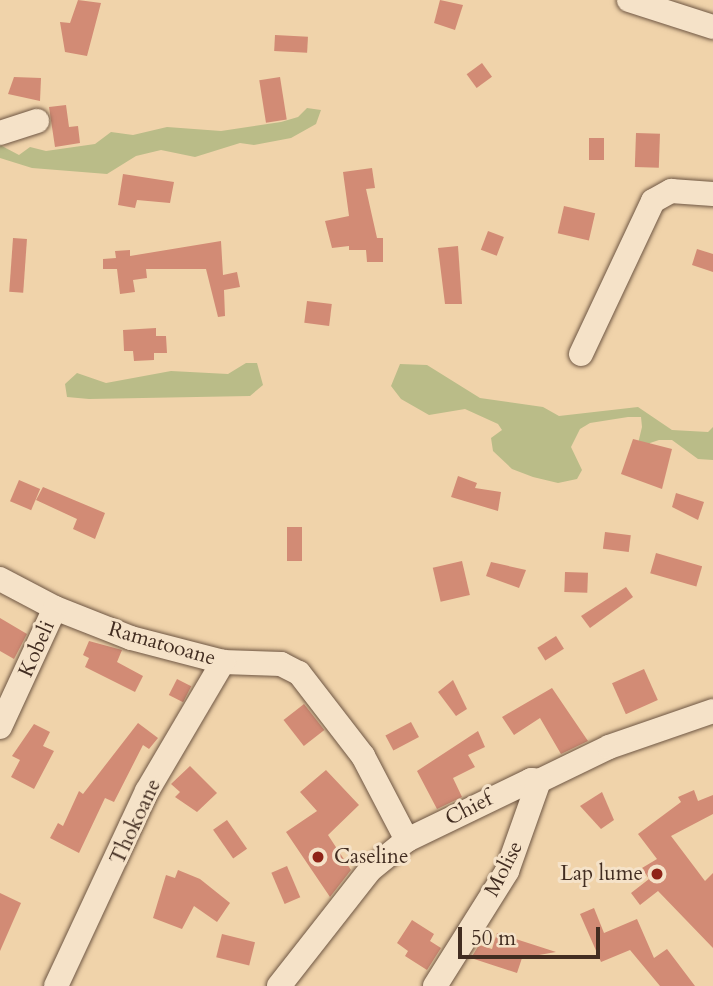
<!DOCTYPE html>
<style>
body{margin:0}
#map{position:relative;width:713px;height:986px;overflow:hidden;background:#f0d3aa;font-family:Cardo,serif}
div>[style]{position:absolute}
.green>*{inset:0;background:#babc88}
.building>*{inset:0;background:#d28b75;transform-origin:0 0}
.roads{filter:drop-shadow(0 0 2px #6e5643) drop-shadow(0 0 2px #6e5643)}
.minor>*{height:24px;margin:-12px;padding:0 12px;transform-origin:12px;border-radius:12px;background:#f5e2c8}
.dots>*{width:19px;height:19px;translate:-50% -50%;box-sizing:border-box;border:4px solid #f5e2c8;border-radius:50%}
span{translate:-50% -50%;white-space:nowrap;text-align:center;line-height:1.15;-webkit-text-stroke:6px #f5e2c8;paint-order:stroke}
.street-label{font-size:21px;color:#422d21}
.poi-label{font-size:21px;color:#422d21}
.left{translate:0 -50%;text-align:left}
.right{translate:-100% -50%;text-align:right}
.scale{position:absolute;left:458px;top:927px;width:142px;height:32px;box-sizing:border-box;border:4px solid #422d21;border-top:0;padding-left:9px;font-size:21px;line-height:24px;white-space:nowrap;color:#422d21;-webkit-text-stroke:5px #f5e2c8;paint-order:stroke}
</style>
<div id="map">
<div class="green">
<div style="clip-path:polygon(307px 108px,321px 110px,316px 124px,291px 138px,254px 145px,240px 143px,195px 157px,161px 150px,136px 156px,107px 174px,32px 168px,0 158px,0 145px,19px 155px,30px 147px,46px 151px,95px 144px,111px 132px,133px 135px,167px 127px,221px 131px,281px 122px,298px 117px)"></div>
<div style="clip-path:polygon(246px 363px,257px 363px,263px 385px,250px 396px,89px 399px,67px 397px,65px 384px,77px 373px,106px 383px,171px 371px,228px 374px)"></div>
<div style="clip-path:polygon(400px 364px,427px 365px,480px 398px,543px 407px,559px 416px,638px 407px,672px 430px,708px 432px,713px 427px,713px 460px,698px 459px,672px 440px,659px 440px,650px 443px,646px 461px,634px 460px,642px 427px,641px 417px,628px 417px,590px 423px,580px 429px,571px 447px,582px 470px,577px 479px,558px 483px,533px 477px,512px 469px,493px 451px,491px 438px,502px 430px,498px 424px,465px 409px,429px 415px,401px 399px,391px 386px)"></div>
</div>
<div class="building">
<div style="clip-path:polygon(78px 0,101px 3px,87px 56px,65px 52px,60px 22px,70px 23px)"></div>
<div style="clip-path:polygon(440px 0,463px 5px,455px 30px,434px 23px)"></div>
<div style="left:275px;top:35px;width:33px;height:16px;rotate:3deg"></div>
<div style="left:482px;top:63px;width:17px;height:19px;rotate:54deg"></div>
<div style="clip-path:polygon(14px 77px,41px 78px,40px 101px,8px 94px)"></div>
<div style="left:280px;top:77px;width:43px;height:21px;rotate:81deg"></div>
<div style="clip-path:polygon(66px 105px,69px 127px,78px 126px,80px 143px,55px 147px,49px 107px)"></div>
<div style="left:636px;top:133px;width:24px;height:34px;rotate:2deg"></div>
<div style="left:604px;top:138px;width:22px;height:15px;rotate:90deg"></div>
<div style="clip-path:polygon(372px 168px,375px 188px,366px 189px,377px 238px,383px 238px,383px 262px,367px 262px,366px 250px,349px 250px,349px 246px,332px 248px,325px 221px,349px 216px,343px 172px)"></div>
<div style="clip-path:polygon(123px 174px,174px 182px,170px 203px,137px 200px,135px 208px,118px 205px)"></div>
<div style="left:564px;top:206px;width:32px;height:28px;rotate:13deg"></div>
<div style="left:488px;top:231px;width:17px;height:20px;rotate:21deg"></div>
<div style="left:13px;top:238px;width:14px;height:54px;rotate:4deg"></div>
<div style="clip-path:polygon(221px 241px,223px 275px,237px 272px,240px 287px,224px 290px,225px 316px,218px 317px,206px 269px,146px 269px,147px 278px,133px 280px,135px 292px,120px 294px,117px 269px,103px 269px,103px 259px,116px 258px,115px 251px,130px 250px,130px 256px)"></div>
<div style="clip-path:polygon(458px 246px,462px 304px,445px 304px,438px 248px)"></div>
<div style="clip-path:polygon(697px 249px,713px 254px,713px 272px,692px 265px)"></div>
<div style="left:307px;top:301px;width:25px;height:22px;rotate:7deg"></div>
<div style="clip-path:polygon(156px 328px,156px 336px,166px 336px,167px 353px,154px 353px,154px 360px,134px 361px,133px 351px,124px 351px,123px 330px)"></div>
<div style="clip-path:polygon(633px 439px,672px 449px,662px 489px,621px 474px)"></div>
<div style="clip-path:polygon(458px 476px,477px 483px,475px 488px,501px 492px,498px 511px,451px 497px)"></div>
<div style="left:19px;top:480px;width:23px;height:23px;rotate:23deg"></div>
<div style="clip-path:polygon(43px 487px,105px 513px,95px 539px,73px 529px,77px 519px,36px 500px)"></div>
<div style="clip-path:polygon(676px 493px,704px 502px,698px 520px,672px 507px)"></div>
<div style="left:287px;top:527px;width:15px;height:34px"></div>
<div style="left:605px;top:532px;width:26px;height:17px;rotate:7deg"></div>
<div style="left:656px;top:553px;width:48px;height:21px;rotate:16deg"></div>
<div style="left:462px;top:561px;width:35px;height:30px;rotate:77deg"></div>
<div style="clip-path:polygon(491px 562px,526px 570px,519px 588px,486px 576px)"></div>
<div style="left:565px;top:572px;width:23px;height:20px;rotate:2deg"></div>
<div style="clip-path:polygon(626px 587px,633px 597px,590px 628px,581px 616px)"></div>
<div style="clip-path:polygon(0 618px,27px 634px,14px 659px,0 651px)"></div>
<div style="left:556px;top:636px;width:15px;height:22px;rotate:58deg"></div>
<div style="clip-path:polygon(89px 641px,122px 650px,117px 662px,143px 676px,135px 692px,85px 667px,89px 658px,83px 655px)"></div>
<div style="left:644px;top:669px;width:34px;height:35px;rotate:66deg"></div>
<div style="left:177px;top:679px;width:16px;height:18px;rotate:27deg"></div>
<div style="clip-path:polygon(453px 680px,467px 709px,456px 716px,438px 692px)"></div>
<div style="clip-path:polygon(552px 688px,588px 741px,561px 754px,540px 718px,514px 735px,502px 717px)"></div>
<div style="left:304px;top:704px;width:33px;height:26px;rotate:52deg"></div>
<div style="left:411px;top:722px;width:17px;height:29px;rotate:62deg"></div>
<div style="clip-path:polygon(138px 723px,158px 738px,149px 749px,143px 745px,114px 802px,105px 798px,79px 853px,50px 838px,58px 823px,63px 826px,79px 791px,83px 794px)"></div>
<div style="clip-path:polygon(34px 724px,50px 732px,43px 746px,54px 751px,34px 789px,11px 777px,20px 760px,12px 756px)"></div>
<div style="clip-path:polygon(478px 731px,485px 747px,468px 755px,475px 767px,453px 778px,462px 797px,437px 809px,417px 771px)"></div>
<div style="clip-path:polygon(190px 766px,217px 793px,197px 812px,175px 797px,180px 792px,171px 784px)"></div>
<div style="clip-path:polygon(326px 770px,359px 805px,328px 835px,351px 870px,330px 897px,286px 832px,317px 811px,300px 792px)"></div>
<div style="clip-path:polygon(694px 790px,698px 801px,713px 795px,713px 814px,671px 836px,705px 881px,713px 873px,713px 948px,658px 891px,640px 905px,631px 893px,649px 879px,642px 868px,657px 859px,638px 834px,681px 802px,678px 797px)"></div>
<div style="clip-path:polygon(602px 792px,614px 820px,601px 829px,580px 806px)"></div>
<div style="left:227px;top:820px;width:35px;height:17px;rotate:55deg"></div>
<div style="left:287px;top:866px;width:34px;height:17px;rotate:67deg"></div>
<div style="clip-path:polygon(178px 870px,200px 879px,230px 903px,217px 922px,194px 906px,182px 929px,153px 918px,166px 875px,175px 878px)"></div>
<div style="clip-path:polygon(0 893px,21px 903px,0 951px)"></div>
<div style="clip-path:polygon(594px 908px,604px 933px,637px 919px,654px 958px,667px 949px,695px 986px,660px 986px,630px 950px,601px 962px,580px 914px)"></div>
<div style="clip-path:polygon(412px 920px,434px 934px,430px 941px,441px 948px,427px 970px,405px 956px,408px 951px,397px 943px)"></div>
<div style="clip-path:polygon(497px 933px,556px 952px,522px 958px,517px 973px,471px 958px,479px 945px,492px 949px)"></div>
<div style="left:222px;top:934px;width:34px;height:24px;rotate:14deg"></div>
</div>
<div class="roads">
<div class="minor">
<div style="left:629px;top:0;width:88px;rotate:17.8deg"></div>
<div style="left:0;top:133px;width:39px;rotate:-18deg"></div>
<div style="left:581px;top:354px;width:169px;rotate:-64.8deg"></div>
<div style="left:653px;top:201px;width:21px;rotate:-29deg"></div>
<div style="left:671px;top:191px;width:42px;rotate:4.1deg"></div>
<div style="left:0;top:579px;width:62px;rotate:27.8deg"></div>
<div style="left:55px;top:608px;width:82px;rotate:21.5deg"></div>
<div style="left:131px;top:638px;width:95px;rotate:14.6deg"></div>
<div style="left:223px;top:662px;width:58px;rotate:2deg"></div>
<div style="left:281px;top:664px;width:20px;rotate:27deg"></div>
<div style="left:299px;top:673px;width:105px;rotate:52.4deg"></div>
<div style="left:363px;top:756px;width:95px;rotate:62.4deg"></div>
<div style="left:0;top:727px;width:131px;rotate:-65.2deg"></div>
<div style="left:56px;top:986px;width:215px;rotate:-65deg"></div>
<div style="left:147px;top:791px;width:150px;rotate:-59.5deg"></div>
<div style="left:279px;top:986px;width:147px;rotate:-51.9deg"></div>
<div style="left:370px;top:870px;width:48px;rotate:-39deg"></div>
<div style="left:407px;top:840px;width:138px;rotate:-25.8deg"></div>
<div style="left:531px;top:780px;width:8px;rotate:7deg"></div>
<div style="left:539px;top:781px;width:78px;rotate:-25.9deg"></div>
<div style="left:609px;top:747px;width:110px;rotate:-19.1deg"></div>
<div style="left:435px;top:986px;width:136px;rotate:-57.9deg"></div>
<div style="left:507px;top:871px;width:96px;rotate:-70.4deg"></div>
</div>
</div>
<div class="dots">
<div style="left:318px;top:857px;background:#8f2418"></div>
<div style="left:657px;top:874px;background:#8f2418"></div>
</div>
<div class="street-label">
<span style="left:162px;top:644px;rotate:16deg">Ramatooane</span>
<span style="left:37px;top:649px;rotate:-66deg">Kobeli</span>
<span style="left:469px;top:809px;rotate:-27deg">Chief</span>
<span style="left:136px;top:822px;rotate:-65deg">Thokoane</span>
<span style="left:504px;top:869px;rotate:-63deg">Molise</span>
</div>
<div class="poi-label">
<span class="left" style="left:334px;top:857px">Caseline</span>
<span class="right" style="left:643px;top:874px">Lap lume</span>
</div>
<div class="scale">50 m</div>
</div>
